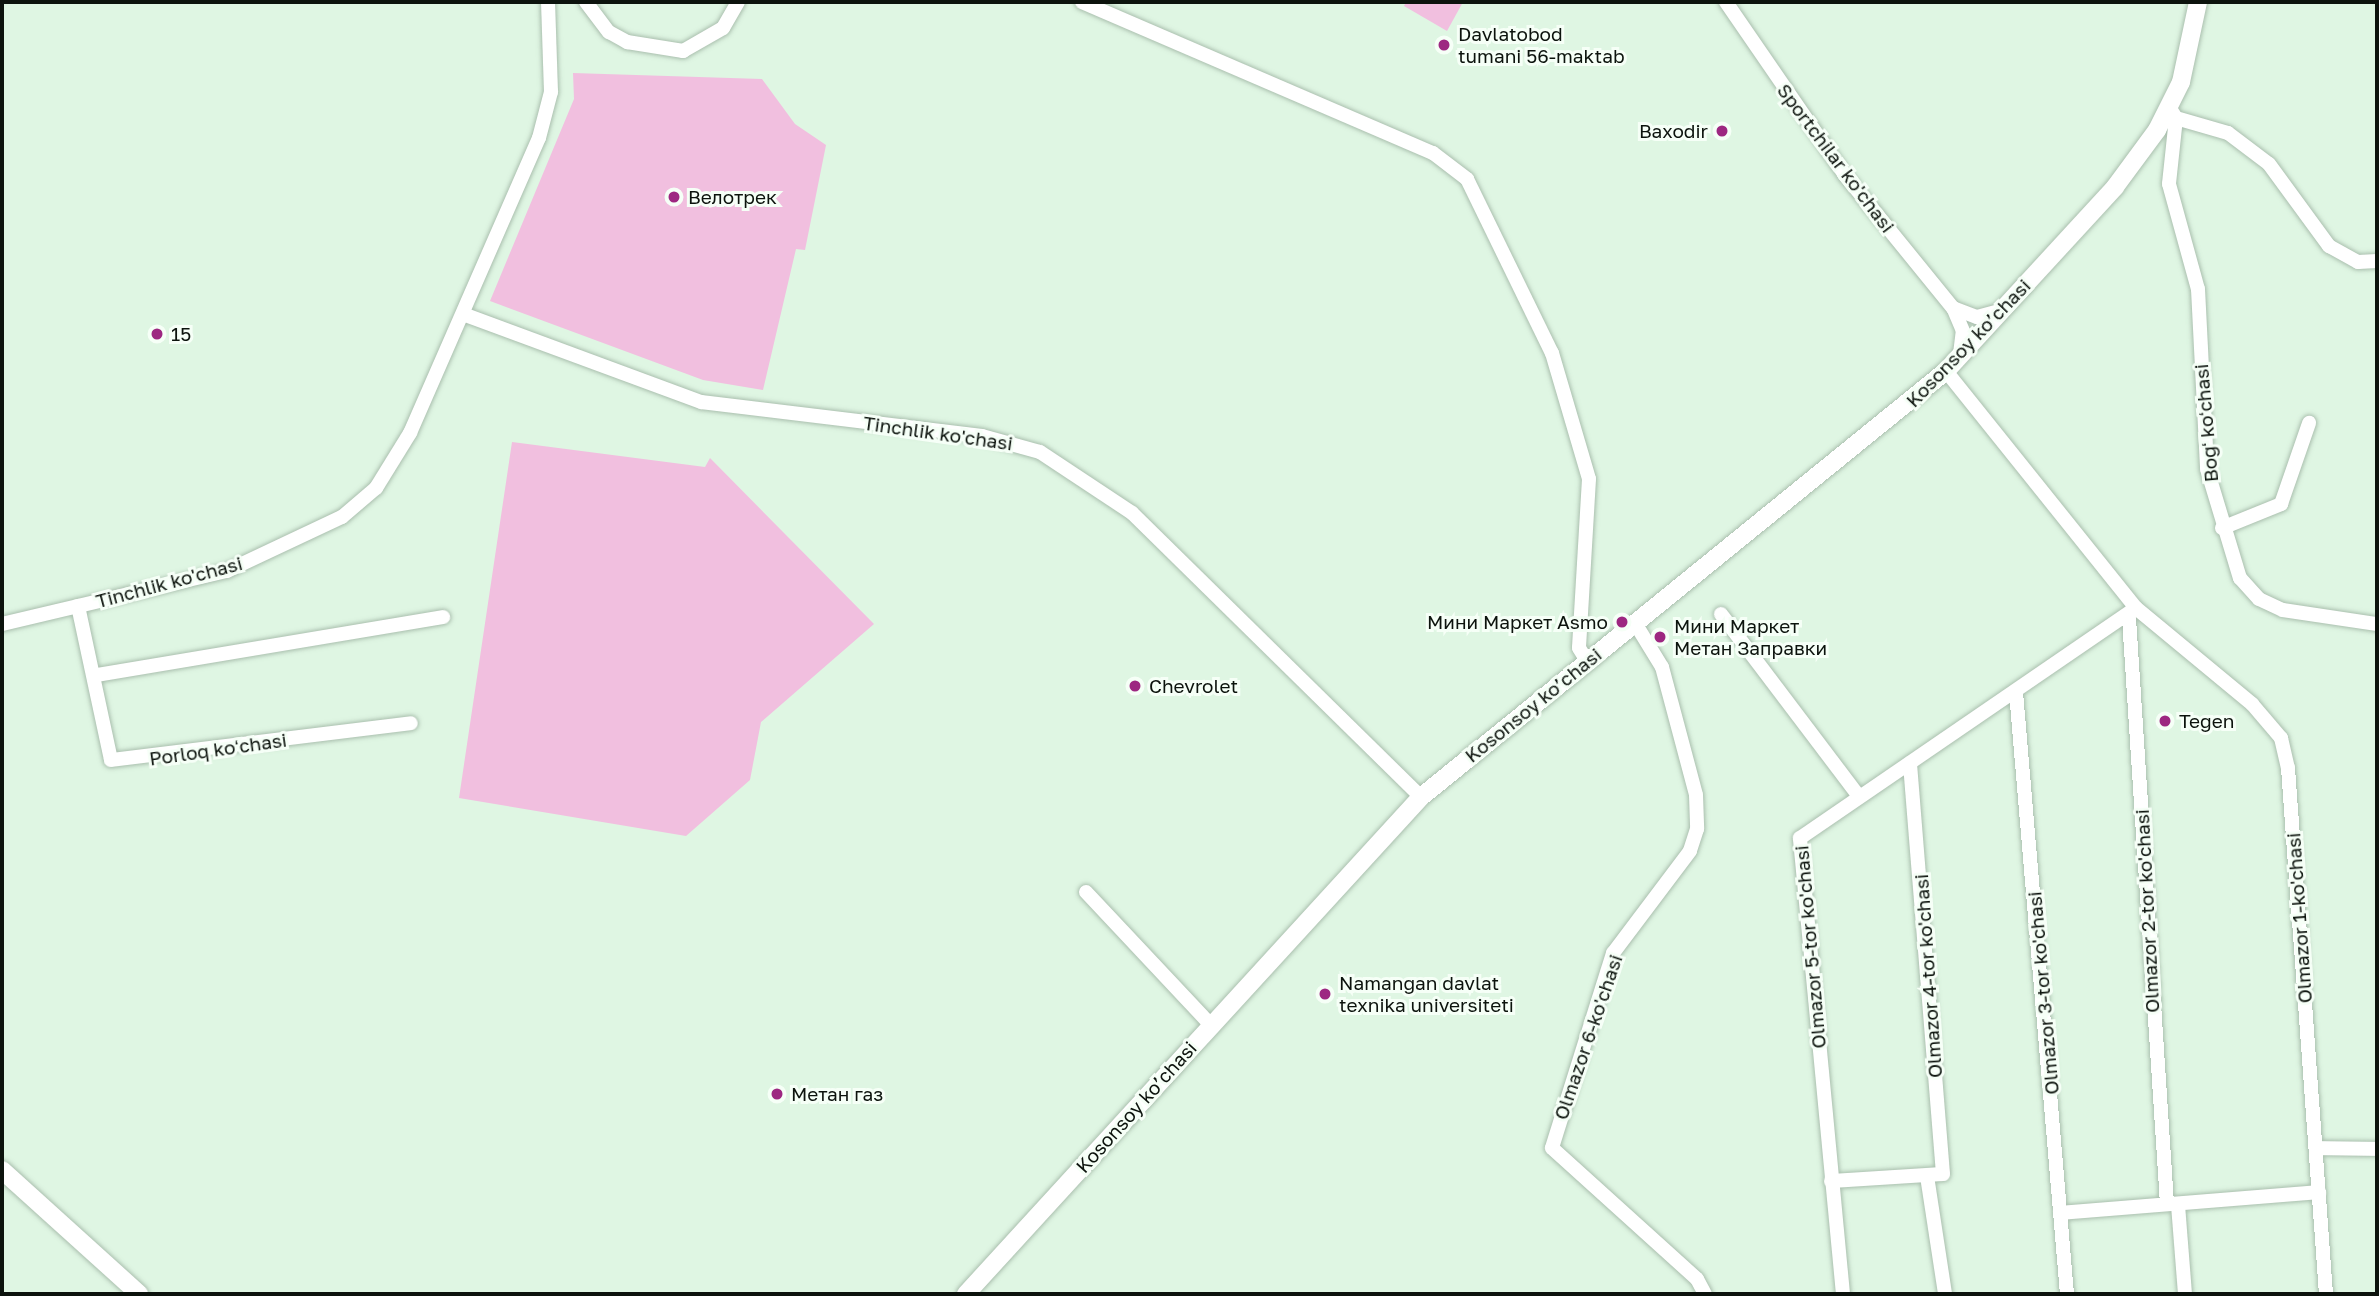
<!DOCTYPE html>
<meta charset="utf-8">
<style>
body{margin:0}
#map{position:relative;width:2379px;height:1296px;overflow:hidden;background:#dff6e3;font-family:"Golos Text",sans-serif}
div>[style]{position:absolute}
.green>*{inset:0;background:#f1bfdf}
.roads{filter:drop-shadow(0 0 2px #aabfae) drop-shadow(0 0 2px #aabfae)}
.minor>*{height:14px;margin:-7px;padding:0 7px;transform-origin:7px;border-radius:7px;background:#fff}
.major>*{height:18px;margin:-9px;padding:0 9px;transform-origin:9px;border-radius:9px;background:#fff}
.dots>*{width:19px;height:19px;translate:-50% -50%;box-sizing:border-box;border:4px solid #f6fff7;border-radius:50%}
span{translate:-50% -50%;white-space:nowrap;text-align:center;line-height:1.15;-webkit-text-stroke:6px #f6fff7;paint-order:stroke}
.poi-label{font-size:19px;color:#0c130d}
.left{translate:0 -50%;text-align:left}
.right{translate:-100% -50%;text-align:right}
.street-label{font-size:19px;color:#0c130d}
.frame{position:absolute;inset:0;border:4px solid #0c130d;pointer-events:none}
</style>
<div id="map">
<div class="green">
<div style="clip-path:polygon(1406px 2px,1463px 2px,1447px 31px,1404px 6px)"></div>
<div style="clip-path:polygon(573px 73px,762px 79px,795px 124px,826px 145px,805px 250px,796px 249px,763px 390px,703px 380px,490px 301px,574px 99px)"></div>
<div style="clip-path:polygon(512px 442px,705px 467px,710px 458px,874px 624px,761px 722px,750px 780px,686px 836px,459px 798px)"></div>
</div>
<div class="roads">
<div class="minor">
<div style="left:586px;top:2px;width:38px;rotate:53deg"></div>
<div style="left:609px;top:32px;width:21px;rotate:29deg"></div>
<div style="left:627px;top:42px;width:57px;rotate:9.1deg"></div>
<div style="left:683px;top:51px;width:46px;rotate:-29.9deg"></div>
<div style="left:723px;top:28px;width:30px;rotate:-60deg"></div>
<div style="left:1082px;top:2px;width:382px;rotate:23.3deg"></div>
<div style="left:1433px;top:153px;width:43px;rotate:37.4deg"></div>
<div style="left:1467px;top:179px;width:194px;rotate:64deg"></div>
<div style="left:1552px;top:353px;width:131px;rotate:73.6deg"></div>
<div style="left:1589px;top:479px;width:169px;rotate:93.4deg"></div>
<div style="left:1579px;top:648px;width:15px;rotate:58deg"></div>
<div style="left:1726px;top:2px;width:209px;rotate:55.5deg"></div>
<div style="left:1844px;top:174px;width:173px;rotate:50.9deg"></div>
<div style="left:2171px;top:110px;width:9px;rotate:58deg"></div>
<div style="left:2176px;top:118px;width:54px;rotate:16.1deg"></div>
<div style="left:2228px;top:133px;width:51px;rotate:37.1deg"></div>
<div style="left:2269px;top:164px;width:102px;rotate:53.8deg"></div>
<div style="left:2329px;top:246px;width:33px;rotate:29deg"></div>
<div style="left:2358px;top:262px;width:19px;rotate:-3deg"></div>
<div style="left:2176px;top:118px;width:66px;rotate:96.1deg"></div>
<div style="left:2169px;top:184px;width:109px;rotate:74.6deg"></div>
<div style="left:2198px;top:289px;width:180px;rotate:87.1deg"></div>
<div style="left:2207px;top:469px;width:114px;rotate:73.2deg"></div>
<div style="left:2240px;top:578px;width:28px;rotate:48deg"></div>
<div style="left:2259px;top:599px;width:26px;rotate:25deg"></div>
<div style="left:2283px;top:610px;width:95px;rotate:8.5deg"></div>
<div style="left:463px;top:314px;width:254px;rotate:20.3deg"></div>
<div style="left:701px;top:402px;width:283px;rotate:6.9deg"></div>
<div style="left:982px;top:436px;width:60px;rotate:15.4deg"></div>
<div style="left:1040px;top:452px;width:110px;rotate:33.5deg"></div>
<div style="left:1132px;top:513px;width:405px;rotate:44.5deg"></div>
<div style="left:1960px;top:354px;width:23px;rotate:-83deg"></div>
<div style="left:1963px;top:331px;width:25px;rotate:-113deg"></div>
<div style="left:1953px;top:308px;width:26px;rotate:21deg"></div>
<div style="left:1977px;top:317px;width:24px;rotate:-15deg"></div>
<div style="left:1946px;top:371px;width:304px;rotate:51.3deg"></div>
<div style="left:2136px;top:608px;width:151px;rotate:39.6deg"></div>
<div style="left:2252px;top:704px;width:45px;rotate:49.5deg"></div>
<div style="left:2281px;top:738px;width:31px;rotate:77deg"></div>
<div style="left:2288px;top:768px;width:527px;rotate:85.87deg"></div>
<div style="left:2222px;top:528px;width:64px;rotate:-22.1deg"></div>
<div style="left:2281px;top:504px;width:86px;rotate:-70.9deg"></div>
<div style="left:78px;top:606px;width:157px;rotate:77.9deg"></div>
<div style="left:111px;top:760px;width:302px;rotate:-7deg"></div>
<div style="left:1721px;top:614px;width:227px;rotate:52.9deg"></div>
<div style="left:2129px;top:618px;width:587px;rotate:86.29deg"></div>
<div style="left:1635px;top:623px;width:52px;rotate:58.5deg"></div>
<div style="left:1662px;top:667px;width:132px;rotate:75.1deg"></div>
<div style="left:1696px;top:795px;width:34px;rotate:88deg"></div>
<div style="left:1697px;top:829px;width:23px;rotate:108deg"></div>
<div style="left:1690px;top:851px;width:128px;rotate:127deg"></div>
<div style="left:1613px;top:953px;width:204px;rotate:107.4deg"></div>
<div style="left:1552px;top:1148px;width:195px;rotate:42.1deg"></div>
<div style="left:1697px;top:1279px;width:17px;rotate:62deg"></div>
<div style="left:2px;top:624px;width:231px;rotate:-13.3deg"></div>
<div style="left:227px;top:571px;width:127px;rotate:-25.2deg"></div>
<div style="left:342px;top:517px;width:45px;rotate:-40.5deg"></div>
<div style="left:376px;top:488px;width:65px;rotate:-58.3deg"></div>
<div style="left:410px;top:433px;width:322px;rotate:-66.4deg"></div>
<div style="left:539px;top:138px;width:48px;rotate:-75.4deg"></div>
<div style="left:551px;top:92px;width:90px;rotate:-91.9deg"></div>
<div style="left:97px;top:675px;width:351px;rotate:-9.5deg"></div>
<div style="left:2016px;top:692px;width:604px;rotate:85.16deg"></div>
<div style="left:1086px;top:892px;width:183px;rotate:46.8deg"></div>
<div style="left:2316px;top:1148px;width:61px;rotate:0.9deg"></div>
<div style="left:1927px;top:1176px;width:119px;rotate:81.3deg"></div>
<div style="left:1831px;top:1181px;width:112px;rotate:-3.6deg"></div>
<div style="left:1943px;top:1174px;width:412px;rotate:-94.6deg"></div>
<div style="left:2178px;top:1205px;width:89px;rotate:85.5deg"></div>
<div style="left:2060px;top:1213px;width:260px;rotate:-4.6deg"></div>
<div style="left:1843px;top:1294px;width:458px;rotate:-95.4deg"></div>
<div style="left:1800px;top:838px;width:407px;rotate:-34.4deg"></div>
</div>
<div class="major">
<div style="left:2px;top:1170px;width:185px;rotate:42.1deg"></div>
<div style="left:966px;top:1294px;width:674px;rotate:-47.53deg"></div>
<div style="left:1421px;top:797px;width:676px;rotate:-39.06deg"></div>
<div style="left:1946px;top:371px;width:250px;rotate:-47.4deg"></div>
<div style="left:2115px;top:187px;width:71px;rotate:-53.6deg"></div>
<div style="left:2157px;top:130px;width:54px;rotate:-63.4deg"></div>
<div style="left:2181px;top:82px;width:82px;rotate:-78deg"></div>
</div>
</div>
<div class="dots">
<div style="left:1444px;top:45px;background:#9d2781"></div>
<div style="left:1722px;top:131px;background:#9d2781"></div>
<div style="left:674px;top:197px;background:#9d2781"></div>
<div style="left:157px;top:334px;background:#9d2781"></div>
<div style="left:1622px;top:622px;background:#9d2781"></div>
<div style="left:1660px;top:637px;background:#9d2781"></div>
<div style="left:1135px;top:686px;background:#9d2781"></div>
<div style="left:2165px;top:721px;background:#9d2781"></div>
<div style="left:1325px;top:994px;background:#9d2781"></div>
<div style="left:777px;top:1094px;background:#9d2781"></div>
</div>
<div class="poi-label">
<span class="left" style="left:1458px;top:45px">Davlatobod<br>tumani 56-maktab</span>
<span class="right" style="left:1708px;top:131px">Baxodir</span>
<span class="left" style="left:688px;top:197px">Велотрек</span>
<span class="left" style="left:171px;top:334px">15</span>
<span class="right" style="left:1608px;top:622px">Мини Маркет Asmo</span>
<span class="left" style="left:1674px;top:637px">Мини Маркет<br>Метан Заправки</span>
<span class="left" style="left:1149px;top:686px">Chevrolet</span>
<span class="left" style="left:2179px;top:721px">Tegen</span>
<span class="left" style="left:1339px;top:994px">Namangan davlat<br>texnika universiteti</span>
<span class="left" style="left:791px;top:1094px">Метан газ</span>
</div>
<div class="street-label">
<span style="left:1836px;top:158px;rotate:53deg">Sportchilar ko'chasi</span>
<span style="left:1968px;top:343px;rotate:-46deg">Kosonsoy ko’chasi</span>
<span style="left:2206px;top:423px;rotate:-95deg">Bogʻ koʻchasi</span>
<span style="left:938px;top:433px;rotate:8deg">Tinchlik ko'chasi</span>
<span style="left:169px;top:582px;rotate:-15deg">Tinchlik ko'chasi</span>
<span style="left:1533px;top:705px;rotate:-39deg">Kosonsoy ko’chasi</span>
<span style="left:218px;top:749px;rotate:-8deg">Porloq koʻchasi</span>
<span style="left:2147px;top:911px;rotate:-93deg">Olmazor 2-tor ko'chasi</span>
<span style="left:2299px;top:918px;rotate:-94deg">Olmazor 1-ko'chasi</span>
<span style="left:1810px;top:947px;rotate:-95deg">Olmazor 5-tor ko'chasi</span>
<span style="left:1928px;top:976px;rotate:-94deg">Olmazor 4-tor ko'chasi</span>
<span style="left:2043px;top:993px;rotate:-95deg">Olmazor 3-tor ko'chasi</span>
<span style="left:1588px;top:1037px;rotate:-71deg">Olmazor 6-ko'chasi</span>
<span style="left:1136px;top:1107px;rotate:-48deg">Kosonsoy ko’chasi</span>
</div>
<div class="frame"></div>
</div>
